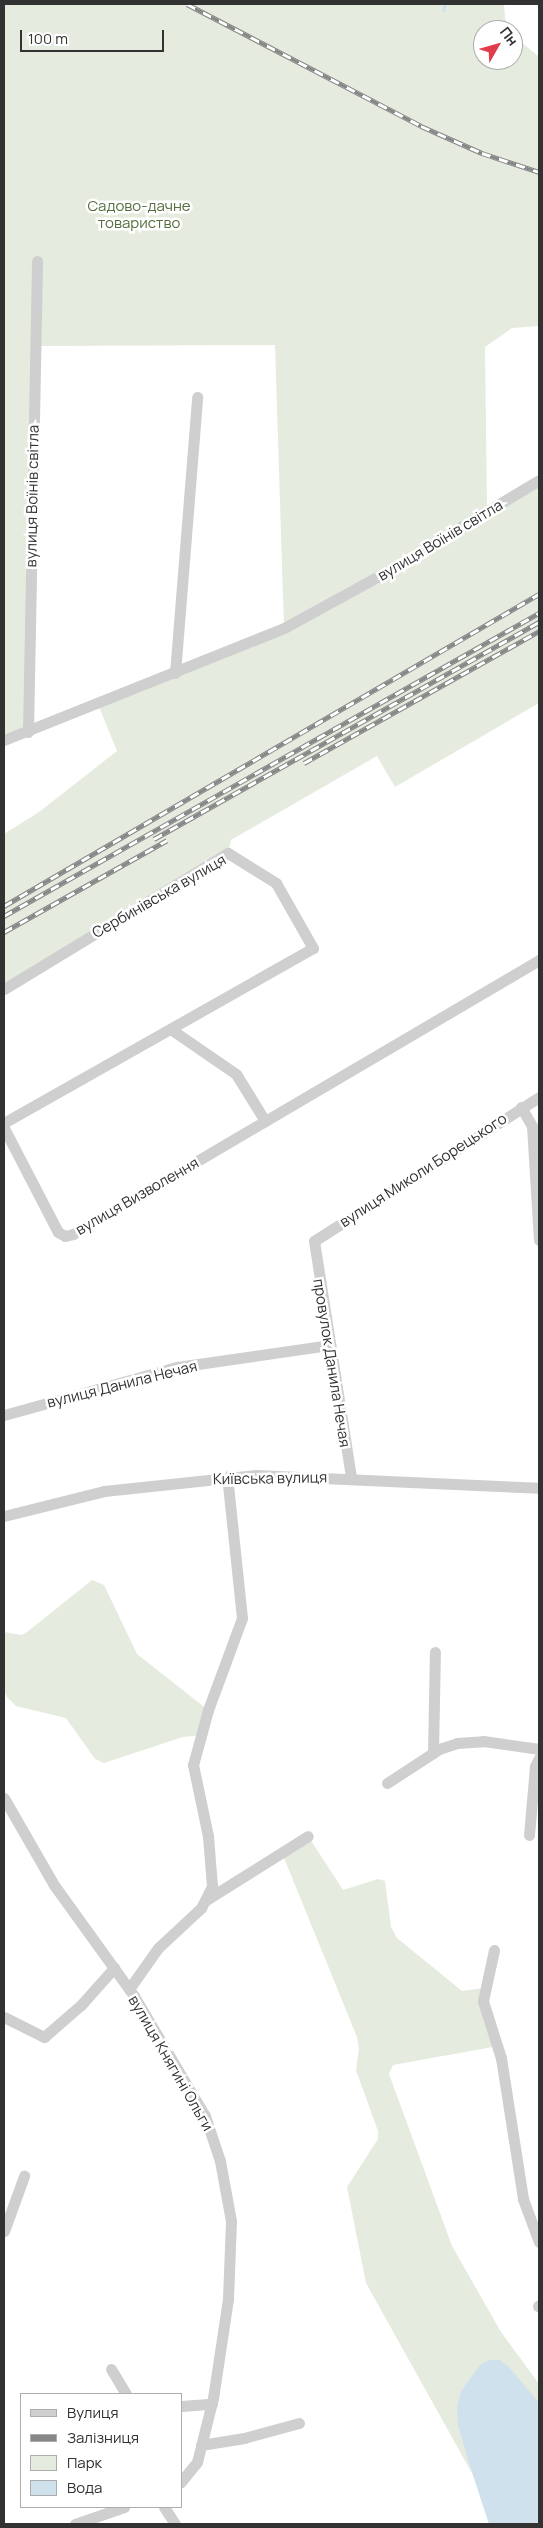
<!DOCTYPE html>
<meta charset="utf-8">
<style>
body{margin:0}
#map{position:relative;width:543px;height:2528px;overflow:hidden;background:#fff;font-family:Manrope,sans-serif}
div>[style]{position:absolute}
.green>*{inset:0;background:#e5ebde}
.water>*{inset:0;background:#cee1ed}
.stream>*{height:3px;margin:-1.5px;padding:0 1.5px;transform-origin:1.5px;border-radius:1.5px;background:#cee1ed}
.minor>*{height:11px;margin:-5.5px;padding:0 5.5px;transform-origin:5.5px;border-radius:5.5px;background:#cfcfcf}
.rail>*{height:5px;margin-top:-2.5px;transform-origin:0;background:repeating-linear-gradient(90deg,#fff 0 9px,#878787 0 18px);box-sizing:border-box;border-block:1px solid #878787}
span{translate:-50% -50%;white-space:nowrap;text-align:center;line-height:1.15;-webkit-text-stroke:5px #fff;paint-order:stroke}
.park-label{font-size:15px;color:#566e40}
.street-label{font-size:15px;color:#323232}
.frame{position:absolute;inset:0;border:5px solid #323232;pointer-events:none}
.legend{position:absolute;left:20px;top:2393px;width:162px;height:115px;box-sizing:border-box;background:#fff;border:1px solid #adadad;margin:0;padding:6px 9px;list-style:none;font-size:15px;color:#323232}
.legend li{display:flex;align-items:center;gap:10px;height:25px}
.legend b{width:25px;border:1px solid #adadad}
.north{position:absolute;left:473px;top:20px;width:50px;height:50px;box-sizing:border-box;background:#fff;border:1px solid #adadad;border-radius:50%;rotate:52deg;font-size:14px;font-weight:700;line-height:20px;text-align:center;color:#323232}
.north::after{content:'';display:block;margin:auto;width:18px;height:22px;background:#e13c4a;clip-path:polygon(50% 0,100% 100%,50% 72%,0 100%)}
.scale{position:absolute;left:20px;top:30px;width:144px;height:22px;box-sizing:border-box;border:2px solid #323232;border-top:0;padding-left:6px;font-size:15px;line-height:18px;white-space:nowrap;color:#323232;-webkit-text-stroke:4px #fff;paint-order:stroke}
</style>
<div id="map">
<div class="green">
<div style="clip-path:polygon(4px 4px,504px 4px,505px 18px,510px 30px,483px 30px,483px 60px,513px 60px,513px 35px,539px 57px,539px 326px,512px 328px,485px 347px,487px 511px,539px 480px,539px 703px,395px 787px,377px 756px,231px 840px,228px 853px,4px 989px,4px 834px,39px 812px,117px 751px,98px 704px,284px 627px,275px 345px,35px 346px,28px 732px,4px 740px)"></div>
<div style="clip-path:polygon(92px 1580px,104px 1585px,137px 1654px,208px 1710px,202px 1735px,183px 1737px,104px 1763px,95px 1759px,66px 1718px,16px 1706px,7px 1697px,4px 1690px,4px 1632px,22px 1635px,27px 1632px)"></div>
<div style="clip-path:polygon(308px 1836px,343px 1890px,378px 1879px,385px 1881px,391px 1927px,397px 1938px,462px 1991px,484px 1988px,498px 2046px,393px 2065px,389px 2074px,452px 2246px,501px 2332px,539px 2384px,539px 2407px,469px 2463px,473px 2475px,366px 2283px,347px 2187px,378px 2139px,378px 2131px,356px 2070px,359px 2048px,357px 2037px,282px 1853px)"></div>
</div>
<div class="water">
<div style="clip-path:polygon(490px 2360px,500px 2360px,508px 2366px,539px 2403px,539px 2524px,489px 2524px,469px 2463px,458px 2425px,457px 2407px,461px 2392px,468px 2381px,482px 2363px)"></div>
</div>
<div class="stream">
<div style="left:443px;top:10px;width:6px;rotate:-72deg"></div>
</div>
<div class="minor">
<div style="left:175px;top:673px;width:277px;rotate:-85.4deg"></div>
<div style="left:28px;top:732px;width:471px;rotate:-88.9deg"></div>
<div style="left:4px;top:740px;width:302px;rotate:-21.8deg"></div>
<div style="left:284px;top:628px;width:111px;rotate:-28.7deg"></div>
<div style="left:381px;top:575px;width:184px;rotate:-31deg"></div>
<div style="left:4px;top:989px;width:262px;rotate:-31.3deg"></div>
<div style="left:228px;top:853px;width:57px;rotate:32deg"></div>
<div style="left:276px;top:883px;width:75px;rotate:60.4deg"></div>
<div style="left:313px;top:948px;width:355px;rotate:150.5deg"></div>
<div style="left:172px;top:1030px;width:78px;rotate:34.5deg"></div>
<div style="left:236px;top:1074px;width:55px;rotate:58.3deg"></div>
<div style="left:521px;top:1107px;width:22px;rotate:60deg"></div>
<div style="left:532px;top:1126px;width:114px;rotate:86.5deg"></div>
<div style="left:4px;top:1128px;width:117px;rotate:62.6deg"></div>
<div style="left:58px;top:1232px;width:8px;rotate:30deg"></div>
<div style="left:65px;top:1236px;width:8px;rotate:-14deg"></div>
<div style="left:73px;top:1234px;width:541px;rotate:-30.45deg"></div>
<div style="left:4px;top:1415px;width:180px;rotate:-15.5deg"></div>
<div style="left:177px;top:1367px;width:155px;rotate:-8.2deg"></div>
<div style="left:351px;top:1477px;width:239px;rotate:-98.9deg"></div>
<div style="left:314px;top:1241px;width:267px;rotate:-32.6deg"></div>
<div style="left:4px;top:1516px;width:103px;rotate:-14deg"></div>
<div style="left:104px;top:1491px;width:153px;rotate:-6deg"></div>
<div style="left:256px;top:1475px;width:283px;rotate:2.6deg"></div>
<div style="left:433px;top:1753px;width:101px;rotate:-88.9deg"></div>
<div style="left:387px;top:1783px;width:62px;rotate:-33.2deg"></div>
<div style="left:439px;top:1749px;width:19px;rotate:-18deg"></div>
<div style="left:457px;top:1743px;width:26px;rotate:-4deg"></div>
<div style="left:483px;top:1741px;width:57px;rotate:8.1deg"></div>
<div style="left:4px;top:1798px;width:100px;rotate:60.1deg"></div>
<div style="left:54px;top:1885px;width:137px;rotate:54.2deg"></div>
<div style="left:134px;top:1996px;width:139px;rotate:59.4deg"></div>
<div style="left:205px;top:2116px;width:47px;rotate:71.6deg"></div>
<div style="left:220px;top:2161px;width:61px;rotate:79.6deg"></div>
<div style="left:231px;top:2221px;width:78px;rotate:92.2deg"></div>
<div style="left:228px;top:2299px;width:100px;rotate:98.6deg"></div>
<div style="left:213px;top:2398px;width:66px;rotate:104deg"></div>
<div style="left:197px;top:2462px;width:26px;rotate:129deg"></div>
<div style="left:529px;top:1835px;width:69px;rotate:-85deg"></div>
<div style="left:535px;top:1766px;width:9px;rotate:-63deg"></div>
<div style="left:206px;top:1900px;width:120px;rotate:-32.1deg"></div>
<div style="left:494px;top:1950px;width:52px;rotate:102.2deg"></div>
<div style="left:483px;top:2001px;width:60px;rotate:72.5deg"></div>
<div style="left:501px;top:2058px;width:143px;rotate:81.1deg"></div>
<div style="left:523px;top:2199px;width:46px;rotate:69.6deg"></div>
<div style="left:129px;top:1989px;width:50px;rotate:-54.7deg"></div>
<div style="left:158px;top:1948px;width:59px;rotate:-42.9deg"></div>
<div style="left:201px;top:1908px;width:25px;rotate:-63deg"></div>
<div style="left:212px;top:1886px;width:50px;rotate:-94.6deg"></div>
<div style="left:208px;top:1836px;width:73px;rotate:-101.9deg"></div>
<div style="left:193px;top:1765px;width:57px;rotate:-74.7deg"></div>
<div style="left:208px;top:1710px;width:98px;rotate:-69.7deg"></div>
<div style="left:242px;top:1618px;width:143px;rotate:-96deg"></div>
<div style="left:4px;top:2017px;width:45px;rotate:26.6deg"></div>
<div style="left:44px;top:2037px;width:49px;rotate:-40.9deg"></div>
<div style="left:81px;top:2005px;width:50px;rotate:-48.3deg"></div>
<div style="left:4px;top:2231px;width:59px;rotate:-70deg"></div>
<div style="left:538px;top:2306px;width:1px;rotate:-45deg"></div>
<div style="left:111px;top:2369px;width:29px;rotate:59deg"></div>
<div style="left:181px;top:2406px;width:31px;rotate:-4deg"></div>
<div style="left:201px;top:2445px;width:44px;rotate:-9.2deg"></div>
<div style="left:244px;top:2438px;width:57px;rotate:-15.3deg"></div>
<div style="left:164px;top:2507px;width:20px;rotate:57deg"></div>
<div style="left:75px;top:2524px;width:52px;rotate:-19.1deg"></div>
</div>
<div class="rail">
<div style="left:187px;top:4px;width:264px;rotate:27.5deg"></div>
<div style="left:421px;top:126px;width:67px;rotate:23.9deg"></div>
<div style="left:482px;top:153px;width:60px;rotate:18.4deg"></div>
<div style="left:304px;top:763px;width:270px;rotate:-29.3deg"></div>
<div style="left:154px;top:839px;width:442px;rotate:-29.4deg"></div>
<div style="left:4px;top:906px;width:619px;rotate:-30.25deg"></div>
<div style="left:4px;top:916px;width:615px;rotate:-29.53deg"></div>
<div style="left:4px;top:932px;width:187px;rotate:-29.4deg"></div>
</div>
<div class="park-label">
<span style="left:139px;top:214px">Садово-дачне<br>товариство</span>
</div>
<div class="street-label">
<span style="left:32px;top:496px;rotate:-89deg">вулиця Воїнів світла</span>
<span style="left:440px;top:540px;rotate:-31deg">вулиця Воїнів світла</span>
<span style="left:159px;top:896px;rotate:-30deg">Сербинівська вулиця</span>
<span style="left:423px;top:1170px;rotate:-33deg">вулиця Миколи Борецького</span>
<span style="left:137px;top:1196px;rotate:-30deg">вулиця Визволення</span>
<span style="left:332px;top:1363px;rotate:81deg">провулок Данила Нечая</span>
<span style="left:122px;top:1384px;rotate:-14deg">вулиця Данила Нечая</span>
<span style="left:270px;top:1478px;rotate:-1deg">Київська вулиця</span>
<span style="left:171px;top:2063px;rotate:60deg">вулиця Княгині Ольги</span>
</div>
<div class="frame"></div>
<ul class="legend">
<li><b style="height:6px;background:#cfcfcf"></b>Вулиця</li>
<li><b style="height:6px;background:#878787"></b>Залізниця</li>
<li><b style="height:14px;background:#e5ebde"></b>Парк</li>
<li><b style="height:14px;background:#cee1ed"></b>Вода</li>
</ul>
<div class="north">Пн</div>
<div class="scale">100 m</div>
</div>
